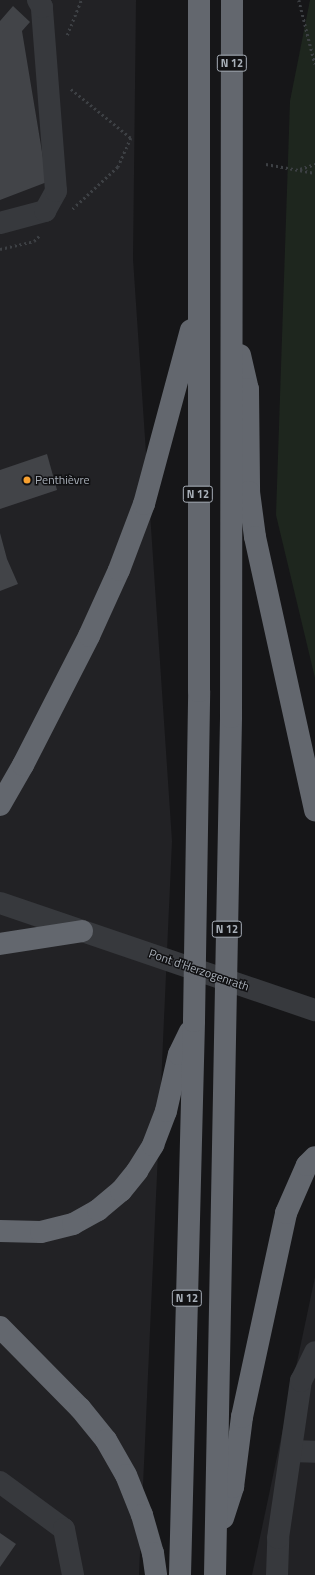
<!DOCTYPE html>
<meta charset="utf-8">
<style>
body{margin:0}
#map{position:relative;width:315px;height:1575px;overflow:hidden;background:#161618;font-family:"Titillium Web",sans-serif}
div>[style]{position:absolute}
.built>*{inset:0;background:#222225}
.green>*{inset:0;background:#1e261e}
.building>*{inset:0;background:#424448}
.path>*{height:2.5px;margin-top:-1.25px;transform-origin:0;background:repeating-linear-gradient(90deg,#3d4044 0 2px,transparent 0 5px)}
.minor>*{height:22px;margin:-11px;padding:0 11px;transform-origin:11px;border-radius:11px;background:#37393d}
.highway>*{height:22px;margin:-11px;padding:0 11px;transform-origin:11px;border-radius:11px;background:#63676e}
.dots>*{width:11px;height:11px;translate:-50% -50%;box-sizing:border-box;border:2px solid #111113;border-radius:50%}
span{translate:-50% -50%;white-space:nowrap;text-align:center;line-height:1.15;-webkit-text-stroke:3px #111113;paint-order:stroke}
.shield-label span{padding:1px 3px;background:#111113;border:1px solid;border-radius:3px;-webkit-text-stroke-width:0}
.shield-label{font-size:11px;color:#a8afb8;font-weight:700}
.poi-label{font-size:12px;color:#a8afb8}
.left{translate:0 -50%;text-align:left}
.street-label{font-size:12px;color:#a8afb8}
</style>
<div id="map">
<div class="built">
<div style="clip-path:polygon(0 0,136px 0,133px 259px,172px 841px,139px 1575px,0 1575px)"></div>
<div style="clip-path:polygon(315px 1277px,315px 1575px,252px 1575px)"></div>
</div>
<div class="green">
<div style="clip-path:polygon(310px 0,315px 0,315px 678px,276px 515px,290px 101px)"></div>
</div>
<div class="building">
<div style="clip-path:polygon(13px 6px,30px 22px,22px 31px,47px 182px,0 200px,0 21px)"></div>
<div style="clip-path:polygon(47px 454px,57px 490px,0 509px,0 470px)"></div>
<div style="clip-path:polygon(0 533px,7px 559px,18px 584px,0 591px)"></div>
<div style="clip-path:polygon(0 1533px,16px 1544px,0 1567px)"></div>
</div>
<div class="path">
<div style="left:299px;top:0;width:66px;rotate:76deg"></div>
<div style="left:67px;top:35px;width:38px;rotate:-68deg"></div>
<div style="left:71px;top:89px;width:77px;rotate:39.2deg"></div>
<div style="left:131px;top:138px;width:32px;rotate:114deg"></div>
<div style="left:118px;top:167px;width:62px;rotate:137deg"></div>
<div style="left:266px;top:164px;width:50px;rotate:10.4deg"></div>
<div style="left:300px;top:169px;width:16px;rotate:-18deg"></div>
<div style="left:0;top:249px;width:35px;rotate:-13deg"></div>
<div style="left:34px;top:241px;width:7px;rotate:-45deg"></div>
</div>
<div class="minor">
<div style="left:0;top:223px;width:47px;rotate:-14.9deg"></div>
<div style="left:45px;top:211px;width:23px;rotate:-61deg"></div>
<div style="left:56px;top:191px;width:185px;rotate:-94.4deg"></div>
<div style="left:42px;top:7px;width:8px;rotate:-120deg"></div>
<div style="left:0;top:903px;width:333px;rotate:18.8deg"></div>
<div style="left:291px;top:1451px;width:24px;rotate:2deg"></div>
<div style="left:0;top:1482px;width:79px;rotate:36.3deg"></div>
<div style="left:64px;top:1529px;width:47px;rotate:78.9deg"></div>
<div style="left:277px;top:1575px;width:37px;rotate:-88deg"></div>
<div style="left:278px;top:1538px;width:159px;rotate:-81.7deg"></div>
<div style="left:301px;top:1381px;width:32px;rotate:-64deg"></div>
</div>
<div class="highway">
<div style="left:240px;top:355px;width:35px;rotate:77deg"></div>
<div style="left:248px;top:389px;width:103px;rotate:89.4deg"></div>
<div style="left:249px;top:492px;width:45px;rotate:82.4deg"></div>
<div style="left:255px;top:537px;width:280px;rotate:77.6deg"></div>
<div style="left:0;top:805px;width:46px;rotate:-60.1deg"></div>
<div style="left:23px;top:765px;width:145px;rotate:-62.9deg"></div>
<div style="left:89px;top:636px;width:72px;rotate:-65.6deg"></div>
<div style="left:119px;top:570px;width:71px;rotate:-69.3deg"></div>
<div style="left:144px;top:504px;width:180px;rotate:-74.9deg"></div>
<div style="left:0;top:944px;width:83px;rotate:-9deg"></div>
<div style="left:0;top:1231px;width:41px;rotate:1.4deg"></div>
<div style="left:41px;top:1232px;width:33px;rotate:-14deg"></div>
<div style="left:73px;top:1224px;width:29px;rotate:-29deg"></div>
<div style="left:98px;top:1210px;width:30px;rotate:-40deg"></div>
<div style="left:121px;top:1191px;width:26px;rotate:-51deg"></div>
<div style="left:137px;top:1171px;width:31px;rotate:-58deg"></div>
<div style="left:153px;top:1145px;width:36px;rotate:-69deg"></div>
<div style="left:166px;top:1111px;width:58px;rotate:-77.2deg"></div>
<div style="left:179px;top:1054px;width:25px;rotate:-64deg"></div>
<div style="left:0;top:1327px;width:114px;rotate:45.4deg"></div>
<div style="left:80px;top:1408px;width:41px;rotate:50.9deg"></div>
<div style="left:106px;top:1440px;width:40px;rotate:60.3deg"></div>
<div style="left:126px;top:1475px;width:43px;rotate:68.2deg"></div>
<div style="left:142px;top:1515px;width:40px;rotate:74deg"></div>
<div style="left:153px;top:1553px;width:22px;rotate:82deg"></div>
<div style="left:223px;top:1518px;width:33px;rotate:-72deg"></div>
<div style="left:233px;top:1487px;width:71px;rotate:-82.7deg"></div>
<div style="left:242px;top:1417px;width:209px;rotate:-77.8deg"></div>
<div style="left:286px;top:1213px;width:52px;rotate:-66.4deg"></div>
<div style="left:307px;top:1165px;width:11px;rotate:-45deg"></div>
<div style="left:180px;top:1575px;width:554px;rotate:-88.55deg"></div>
<div style="left:194px;top:1021px;width:330px;rotate:-89.1deg"></div>
<div style="left:199px;top:691px;width:691px;rotate:-90deg"></div>
<div style="left:215px;top:1575px;width:858px;rotate:-88.93deg"></div>
<div style="left:231px;top:717px;width:717px;rotate:-89.92deg"></div>
</div>
<div class="dots">
<div style="left:27px;top:480px;background:#f7a02f"></div>
</div>
<div class="shield-label">
<span style="left:232px;top:63px">N 12</span>
<span style="left:198px;top:494px">N 12</span>
<span style="left:227px;top:929px">N 12</span>
<span style="left:187px;top:1298px">N 12</span>
</div>
<div class="poi-label">
<span class="left" style="left:35px;top:480px">Penthièvre</span>
</div>
<div class="street-label">
<span style="left:199px;top:970px;rotate:19deg">Pont d'Herzogenrath</span>
</div>
</div>
